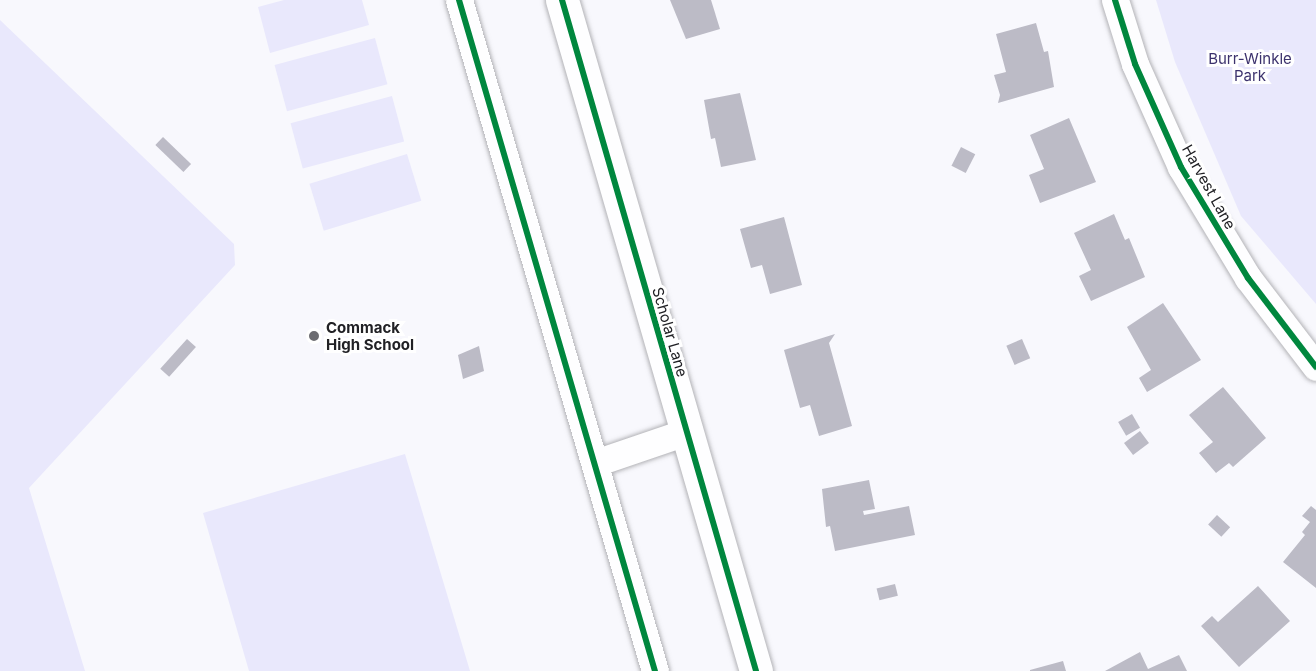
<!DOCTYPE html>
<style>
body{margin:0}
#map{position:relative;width:1316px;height:671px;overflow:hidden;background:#f8f8fd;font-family:Inter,sans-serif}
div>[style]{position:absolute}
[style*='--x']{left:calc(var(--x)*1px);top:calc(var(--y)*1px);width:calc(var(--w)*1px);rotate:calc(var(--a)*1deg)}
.green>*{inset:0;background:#e9e8fc;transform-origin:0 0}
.building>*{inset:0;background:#bcbbc6;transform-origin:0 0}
.roads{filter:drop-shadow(0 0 2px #b3b3b7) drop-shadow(0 0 2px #b3b3b7)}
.minor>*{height:27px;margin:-13.5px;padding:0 13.5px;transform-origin:13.5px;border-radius:13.5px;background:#fefeff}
.tertiary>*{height:33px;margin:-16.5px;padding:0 16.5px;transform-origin:16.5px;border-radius:16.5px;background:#fefeff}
.cycleway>*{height:6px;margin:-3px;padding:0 3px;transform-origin:3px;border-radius:3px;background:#00873e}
.dots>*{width:16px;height:16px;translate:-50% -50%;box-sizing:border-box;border:3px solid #fff;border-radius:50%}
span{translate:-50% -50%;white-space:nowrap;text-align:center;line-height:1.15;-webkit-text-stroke:6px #fff;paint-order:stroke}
.park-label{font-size:15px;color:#3c326d}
.street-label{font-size:15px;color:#212125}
.poi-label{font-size:15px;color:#212125;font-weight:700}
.left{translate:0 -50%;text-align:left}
</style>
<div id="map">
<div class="green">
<i style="clip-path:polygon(284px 0,362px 0,369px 25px,270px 53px,258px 7px)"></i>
<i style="clip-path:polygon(1156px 0,1316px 0,1316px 304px,1241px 216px,1175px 62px)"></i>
<i style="clip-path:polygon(0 20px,234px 244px,235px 265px,29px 488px,85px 671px,0 671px)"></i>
<i style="left:375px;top:38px;width:48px;height:104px;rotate:75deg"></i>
<i style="left:392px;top:96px;width:47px;height:105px;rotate:75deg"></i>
<i style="left:407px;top:154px;width:49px;height:102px;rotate:73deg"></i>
<i style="clip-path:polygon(405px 454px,470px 671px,249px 671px,203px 513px)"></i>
</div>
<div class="building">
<i style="clip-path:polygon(670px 0,711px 0,720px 29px,686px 39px)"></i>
<i style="clip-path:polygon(1036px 23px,1044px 52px,1048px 51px,1054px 87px,998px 103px,1000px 95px,994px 75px,1006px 72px,996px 34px)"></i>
<i style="clip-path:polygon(740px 93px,756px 160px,721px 167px,715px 138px,711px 139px,704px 100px)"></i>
<i style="clip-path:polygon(1069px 118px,1096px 182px,1040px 203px,1029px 175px,1044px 169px,1030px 135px)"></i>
<i style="left:163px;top:137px;width:39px;height:11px;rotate:44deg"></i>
<i style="left:961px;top:147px;width:16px;height:21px;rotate:27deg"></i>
<i style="clip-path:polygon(1114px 214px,1125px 240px,1129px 238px,1145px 277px,1091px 301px,1079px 276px,1091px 270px,1074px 233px)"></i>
<i style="clip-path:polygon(784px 217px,802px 285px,770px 294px,762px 265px,751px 268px,740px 229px)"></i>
<i style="clip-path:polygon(1163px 303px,1201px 360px,1147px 392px,1139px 378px,1151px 370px,1127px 327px)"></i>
<i style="clip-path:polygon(835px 334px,829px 343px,852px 426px,819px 436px,810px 405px,800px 408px,784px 350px)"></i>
<i style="left:187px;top:339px;width:12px;height:40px;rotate:42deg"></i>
<i style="left:1022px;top:339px;width:21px;height:17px;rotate:67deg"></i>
<i style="clip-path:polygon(479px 346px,484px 371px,463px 379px,458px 355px)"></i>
<i style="clip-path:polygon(1223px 387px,1266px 438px,1233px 467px,1229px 463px,1216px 473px,1199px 453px,1213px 442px,1189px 415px)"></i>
<i style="left:1132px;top:414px;width:16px;height:16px;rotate:60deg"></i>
<i style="left:1140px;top:431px;width:15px;height:20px;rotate:53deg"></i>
<i style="clip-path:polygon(869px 480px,875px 509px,863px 511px,864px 515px,909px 506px,915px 535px,835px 551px,830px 526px,826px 527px,822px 489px)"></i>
<i style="clip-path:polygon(1311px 506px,1316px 510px,1316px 588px,1283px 562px,1305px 535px,1302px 532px,1310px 522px,1302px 516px)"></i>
<i style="left:1217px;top:515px;width:18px;height:13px;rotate:43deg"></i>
<i style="left:895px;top:584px;width:12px;height:19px;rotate:76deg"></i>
<i style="clip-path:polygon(1258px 586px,1290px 621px,1239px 667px,1201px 626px,1212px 616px,1218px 622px)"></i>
<i style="clip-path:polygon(1140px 652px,1148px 669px,1179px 655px,1187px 671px,1105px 671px)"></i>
<i style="clip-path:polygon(1063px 661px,1066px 671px,1030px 671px,1030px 670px)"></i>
</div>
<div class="roads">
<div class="minor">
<i style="--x:459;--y:0;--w:699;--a:73.72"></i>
<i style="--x:1115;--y:0;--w:67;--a:72.6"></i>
<i style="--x:1135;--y:64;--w:113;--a:65.9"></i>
<i style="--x:1181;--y:167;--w:130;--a:58.9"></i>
<i style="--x:1248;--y:278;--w:112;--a:52.6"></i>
<i style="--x:595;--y:463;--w:96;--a:-18.8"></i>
</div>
<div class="tertiary">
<i style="--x:562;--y:0;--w:698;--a:73.87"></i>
</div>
</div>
<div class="cycleway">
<i style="--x:459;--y:0;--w:699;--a:73.72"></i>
<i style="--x:562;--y:0;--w:698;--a:73.87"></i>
<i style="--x:1115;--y:0;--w:67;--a:72.6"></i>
<i style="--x:1135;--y:64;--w:113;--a:65.9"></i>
<i style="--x:1181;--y:167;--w:130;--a:58.9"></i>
<i style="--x:1248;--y:278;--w:112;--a:52.6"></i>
</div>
<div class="dots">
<i style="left:314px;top:336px;background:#6c6c71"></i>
</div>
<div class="park-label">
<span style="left:1250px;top:67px">Burr-Winkle<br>Park</span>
</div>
<div class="street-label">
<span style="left:1209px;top:187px;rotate:61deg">Harvest Lane</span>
<span style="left:670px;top:332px;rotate:74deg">Scholar Lane</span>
</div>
<div class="poi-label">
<span class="left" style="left:326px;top:336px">Commack<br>High School</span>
</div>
</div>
